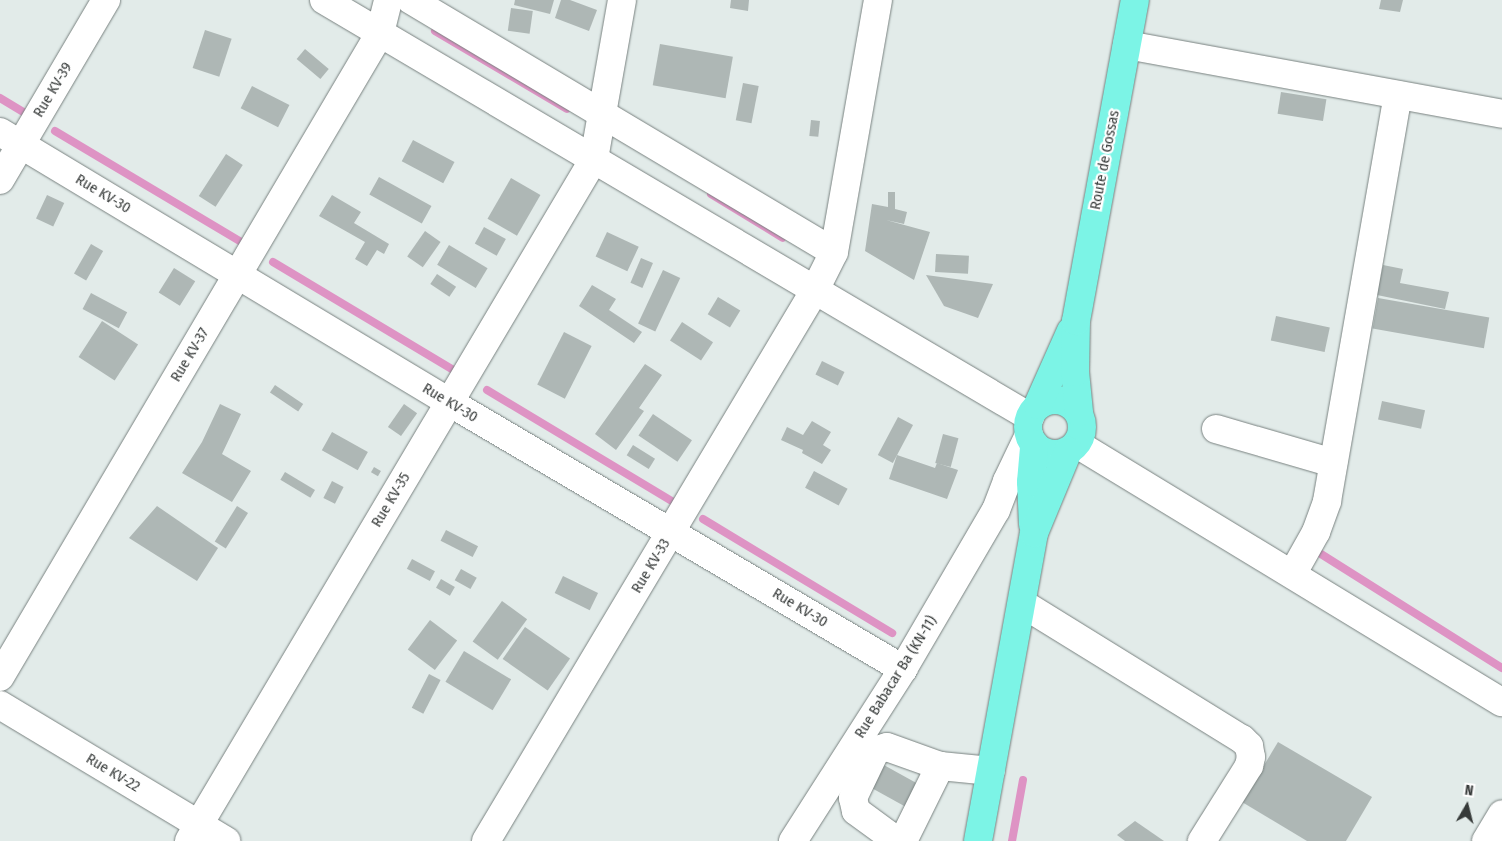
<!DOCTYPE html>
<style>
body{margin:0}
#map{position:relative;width:1502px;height:841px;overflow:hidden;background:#e2ebe9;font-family:"Fira Sans Condensed",sans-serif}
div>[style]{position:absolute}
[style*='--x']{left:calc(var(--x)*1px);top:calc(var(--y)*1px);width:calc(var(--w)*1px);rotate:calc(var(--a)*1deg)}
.stream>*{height:8px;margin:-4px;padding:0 4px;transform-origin:4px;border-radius:4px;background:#de93c4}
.building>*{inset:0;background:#aeb7b5;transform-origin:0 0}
.roads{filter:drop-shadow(0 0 1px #798280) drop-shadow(0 0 1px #798280)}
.minor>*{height:28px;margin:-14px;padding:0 14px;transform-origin:14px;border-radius:14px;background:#fff}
.major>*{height:28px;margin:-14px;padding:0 14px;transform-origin:14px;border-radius:14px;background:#7cf4e6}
.major>.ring{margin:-14px;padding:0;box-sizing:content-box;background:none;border:28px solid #7cf4e6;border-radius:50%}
span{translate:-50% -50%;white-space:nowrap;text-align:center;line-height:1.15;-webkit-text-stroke:4.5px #fff;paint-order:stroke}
.street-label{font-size:15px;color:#363a39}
.north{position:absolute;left:1442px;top:781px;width:50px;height:50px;-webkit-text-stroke:4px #fff;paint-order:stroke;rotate:8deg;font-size:14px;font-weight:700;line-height:20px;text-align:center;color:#363a39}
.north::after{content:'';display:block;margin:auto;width:18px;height:22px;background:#363a39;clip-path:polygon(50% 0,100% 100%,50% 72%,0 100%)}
</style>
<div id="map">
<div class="stream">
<i style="--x:435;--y:31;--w:153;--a:30.6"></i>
<i style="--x:0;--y:98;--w:31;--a:31"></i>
<i style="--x:55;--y:131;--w:219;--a:30.8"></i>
<i style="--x:711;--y:194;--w:84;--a:31.4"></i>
<i style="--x:273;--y:262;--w:218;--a:30.9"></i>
<i style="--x:487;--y:390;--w:222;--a:31"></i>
<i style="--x:703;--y:519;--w:221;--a:31.1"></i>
<i style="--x:1321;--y:554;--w:214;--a:32.2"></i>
<i style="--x:1012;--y:841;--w:62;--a:-79.8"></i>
</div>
<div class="building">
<i style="clip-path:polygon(515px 0,554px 0,550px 14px,514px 5px)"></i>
<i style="clip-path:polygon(561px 0,570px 0,597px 10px,589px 31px,555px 18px)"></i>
<i style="clip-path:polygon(731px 0,749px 0,748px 11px,730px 8px)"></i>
<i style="clip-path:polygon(1381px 0,1403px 0,1400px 12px,1379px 9px)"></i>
<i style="left:511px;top:8px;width:22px;height:23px;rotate:8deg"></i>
<i style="left:205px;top:30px;width:28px;height:40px;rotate:18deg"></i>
<i style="left:660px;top:44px;width:74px;height:42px;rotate:10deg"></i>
<i style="left:305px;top:49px;width:31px;height:13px;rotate:40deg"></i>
<i style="left:743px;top:83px;width:16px;height:38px;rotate:11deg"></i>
<i style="left:252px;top:86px;width:42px;height:25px;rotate:27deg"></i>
<i style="left:1281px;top:92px;width:46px;height:22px;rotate:9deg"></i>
<i style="left:811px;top:120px;width:9px;height:16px;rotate:6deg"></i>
<i style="left:413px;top:140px;width:47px;height:24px;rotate:28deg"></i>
<i style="left:226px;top:154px;width:20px;height:50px;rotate:33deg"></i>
<i style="left:379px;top:177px;width:60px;height:20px;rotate:29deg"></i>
<i style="left:511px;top:178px;width:34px;height:47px;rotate:30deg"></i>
<i style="clip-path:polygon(888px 192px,895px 192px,895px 209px,907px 212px,904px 224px,886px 220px,930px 232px,914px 280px,865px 251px,872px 204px,888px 207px)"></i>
<i style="left:47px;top:195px;width:19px;height:26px;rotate:25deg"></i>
<i style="clip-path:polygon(332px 195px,361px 212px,354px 223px,389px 244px,384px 254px,377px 250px,367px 266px,355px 259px,365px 242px,319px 216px)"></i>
<i style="left:484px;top:227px;width:25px;height:19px;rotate:29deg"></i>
<i style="left:425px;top:231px;width:19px;height:31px;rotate:35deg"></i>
<i style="left:607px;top:232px;width:35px;height:27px;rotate:25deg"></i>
<i style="left:91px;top:244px;width:14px;height:34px;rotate:30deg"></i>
<i style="left:449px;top:245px;width:45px;height:23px;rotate:31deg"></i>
<i style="left:936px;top:254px;width:33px;height:18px;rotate:3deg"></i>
<i style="left:641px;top:258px;width:13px;height:27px;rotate:23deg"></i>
<i style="clip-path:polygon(1383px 265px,1403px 269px,1400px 283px,1449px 292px,1445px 309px,1377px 295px)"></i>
<i style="left:174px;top:268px;width:25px;height:29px;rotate:32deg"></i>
<i style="left:663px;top:270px;width:19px;height:59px;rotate:25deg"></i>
<i style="left:437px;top:274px;width:23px;height:12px;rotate:34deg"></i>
<i style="clip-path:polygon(926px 275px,993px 284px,978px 318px,944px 306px)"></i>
<i style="clip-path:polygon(592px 285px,616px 299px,609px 310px,642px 332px,634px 343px,579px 306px)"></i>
<i style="left:91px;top:293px;width:41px;height:18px;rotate:28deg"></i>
<i style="left:718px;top:297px;width:26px;height:20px;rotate:31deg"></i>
<i style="left:1378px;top:298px;width:113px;height:31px;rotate:10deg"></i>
<i style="left:1276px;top:316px;width:55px;height:25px;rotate:12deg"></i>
<i style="left:102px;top:321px;width:43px;height:43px;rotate:33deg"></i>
<i style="left:682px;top:322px;width:37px;height:22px;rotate:33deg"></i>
<i style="left:564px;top:332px;width:31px;height:59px;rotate:27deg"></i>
<i style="left:822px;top:361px;width:25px;height:15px;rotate:26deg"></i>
<i style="clip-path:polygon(645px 364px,662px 375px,639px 408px,644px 411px,616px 450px,595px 434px)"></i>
<i style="left:275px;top:385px;width:34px;height:9px;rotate:34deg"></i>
<i style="left:1382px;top:401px;width:44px;height:19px;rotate:12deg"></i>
<i style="clip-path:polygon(220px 404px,241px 414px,222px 454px,251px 471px,232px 502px,182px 473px,202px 442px)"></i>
<i style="left:404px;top:404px;width:16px;height:28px;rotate:35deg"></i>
<i style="left:653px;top:414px;width:47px;height:26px;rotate:34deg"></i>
<i style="left:898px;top:417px;width:17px;height:43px;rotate:28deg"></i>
<i style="clip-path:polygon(812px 421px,831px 432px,823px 445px,831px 450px,822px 464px,802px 453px,803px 450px,781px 440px,787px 427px,803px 435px)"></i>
<i style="left:332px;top:432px;width:41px;height:21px;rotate:29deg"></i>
<i style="left:943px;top:434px;width:16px;height:30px;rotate:15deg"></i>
<i style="left:633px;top:445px;width:26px;height:12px;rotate:32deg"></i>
<i style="clip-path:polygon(897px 455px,935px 468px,937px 463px,958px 470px,947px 499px,889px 479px)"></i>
<i style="left:374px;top:467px;width:8px;height:6px;rotate:30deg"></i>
<i style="left:814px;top:471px;width:38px;height:19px;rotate:28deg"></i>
<i style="left:285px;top:472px;width:35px;height:9px;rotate:31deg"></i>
<i style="left:332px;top:481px;width:13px;height:19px;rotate:27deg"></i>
<i style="clip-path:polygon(157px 506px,218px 548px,197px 581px,129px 538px)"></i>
<i style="left:237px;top:506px;width:13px;height:42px;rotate:32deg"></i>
<i style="left:446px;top:530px;width:36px;height:12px;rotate:27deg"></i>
<i style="left:412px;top:559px;width:26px;height:11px;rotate:28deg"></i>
<i style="left:461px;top:569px;width:18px;height:13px;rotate:29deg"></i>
<i style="left:563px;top:576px;width:39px;height:19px;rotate:26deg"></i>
<i style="left:441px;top:579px;width:16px;height:10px;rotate:30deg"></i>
<i style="left:502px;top:601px;width:31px;height:50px;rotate:36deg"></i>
<i style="left:430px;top:620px;width:34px;height:37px;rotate:37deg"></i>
<i style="left:525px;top:627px;width:55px;height:39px;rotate:35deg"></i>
<i style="left:464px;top:651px;width:55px;height:36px;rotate:31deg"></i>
<i style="left:429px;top:674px;width:13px;height:38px;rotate:27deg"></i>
<i style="clip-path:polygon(1278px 742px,1372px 797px,1346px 841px,1307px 841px,1242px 802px)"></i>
<i style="left:882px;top:764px;width:46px;height:26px;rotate:29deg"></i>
<i style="clip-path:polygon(1135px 821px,1164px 841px,1125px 841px,1117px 835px)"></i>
</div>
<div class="roads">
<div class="minor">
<i style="--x:324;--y:0;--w:820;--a:30.57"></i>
<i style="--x:411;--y:0;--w:492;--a:30.8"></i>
<i style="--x:1127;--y:45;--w:381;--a:10.4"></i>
<i style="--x:0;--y:132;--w:524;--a:31.02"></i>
<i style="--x:449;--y:402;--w:527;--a:30.46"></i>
<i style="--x:0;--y:180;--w:209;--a:-59.5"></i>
<i style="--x:1216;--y:429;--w:122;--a:16.2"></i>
<i style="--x:1077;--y:444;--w:497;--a:31.3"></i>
<i style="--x:1293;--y:573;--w:47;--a:-60.7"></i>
<i style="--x:1316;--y:532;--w:33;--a:-70"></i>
<i style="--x:1327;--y:501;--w:412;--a:-80.1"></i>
<i style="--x:1023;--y:604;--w:257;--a:31.7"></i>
<i style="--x:1242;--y:739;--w:10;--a:45"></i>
<i style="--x:1249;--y:746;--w:11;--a:80"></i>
<i style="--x:1251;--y:757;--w:9;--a:103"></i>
<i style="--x:1249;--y:766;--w:89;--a:122.1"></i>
<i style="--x:0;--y:677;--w:748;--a:-59.46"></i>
<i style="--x:380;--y:33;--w:34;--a:-76"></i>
<i style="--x:0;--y:705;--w:264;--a:31"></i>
<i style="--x:189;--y:841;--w:793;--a:-59.3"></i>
<i style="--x:594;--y:159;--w:161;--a:-80"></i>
<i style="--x:486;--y:841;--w:642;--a:-59.16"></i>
<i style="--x:815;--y:290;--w:42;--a:-63.4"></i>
<i style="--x:834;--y:252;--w:256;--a:-80.1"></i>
<i style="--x:793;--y:841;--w:204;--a:-57.4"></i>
<i style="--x:903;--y:669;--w:184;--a:-59.7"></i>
<i style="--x:996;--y:510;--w:31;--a:-69"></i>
<i style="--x:1007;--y:481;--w:51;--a:-64.4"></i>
<i style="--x:897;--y:841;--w:51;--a:-143.8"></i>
<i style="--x:856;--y:811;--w:13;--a:-103"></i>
<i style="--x:853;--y:798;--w:53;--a:-64.4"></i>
<i style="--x:876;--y:750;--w:11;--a:-15"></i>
<i style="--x:887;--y:747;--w:56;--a:19.7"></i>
<i style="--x:940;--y:766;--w:51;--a:5.6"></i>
<i style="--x:903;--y:841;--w:84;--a:-63.7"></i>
<i style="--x:1486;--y:841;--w:31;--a:-59"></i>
</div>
<div class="major">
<i class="ring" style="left:1028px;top:400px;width:26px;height:26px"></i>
<i style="--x:1038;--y:405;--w:81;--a:-66"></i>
<i style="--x:1079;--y:412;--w:40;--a:-95.7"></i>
<i style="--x:1075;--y:372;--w:51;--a:-88.9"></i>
<i style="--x:1076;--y:321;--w:326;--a:-79.6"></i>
<i style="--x:1033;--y:524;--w:42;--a:-92.7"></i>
<i style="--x:1031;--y:482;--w:38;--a:-85"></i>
<i style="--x:978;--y:841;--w:313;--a:-79.7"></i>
<i style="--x:1034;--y:533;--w:89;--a:-67.5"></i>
</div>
</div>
<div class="street-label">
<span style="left:53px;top:90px;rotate:-59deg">Rue KV-39</span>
<span style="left:1105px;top:160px;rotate:-79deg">Route de Gossas</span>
<span style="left:103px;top:194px;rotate:31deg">Rue KV-30</span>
<span style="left:190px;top:355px;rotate:-59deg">Rue KV-37</span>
<span style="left:450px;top:403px;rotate:31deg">Rue KV-30</span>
<span style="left:391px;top:500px;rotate:-59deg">Rue KV-35</span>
<span style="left:651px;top:566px;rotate:-59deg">Rue KV-33</span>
<span style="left:800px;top:608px;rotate:31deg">Rue KV-30</span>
<span style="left:896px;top:677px;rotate:-58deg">Rue Babacar Ba (KN-11)</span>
<span style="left:113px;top:773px;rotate:31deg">Rue KV-22</span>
</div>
<div class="north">N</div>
</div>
